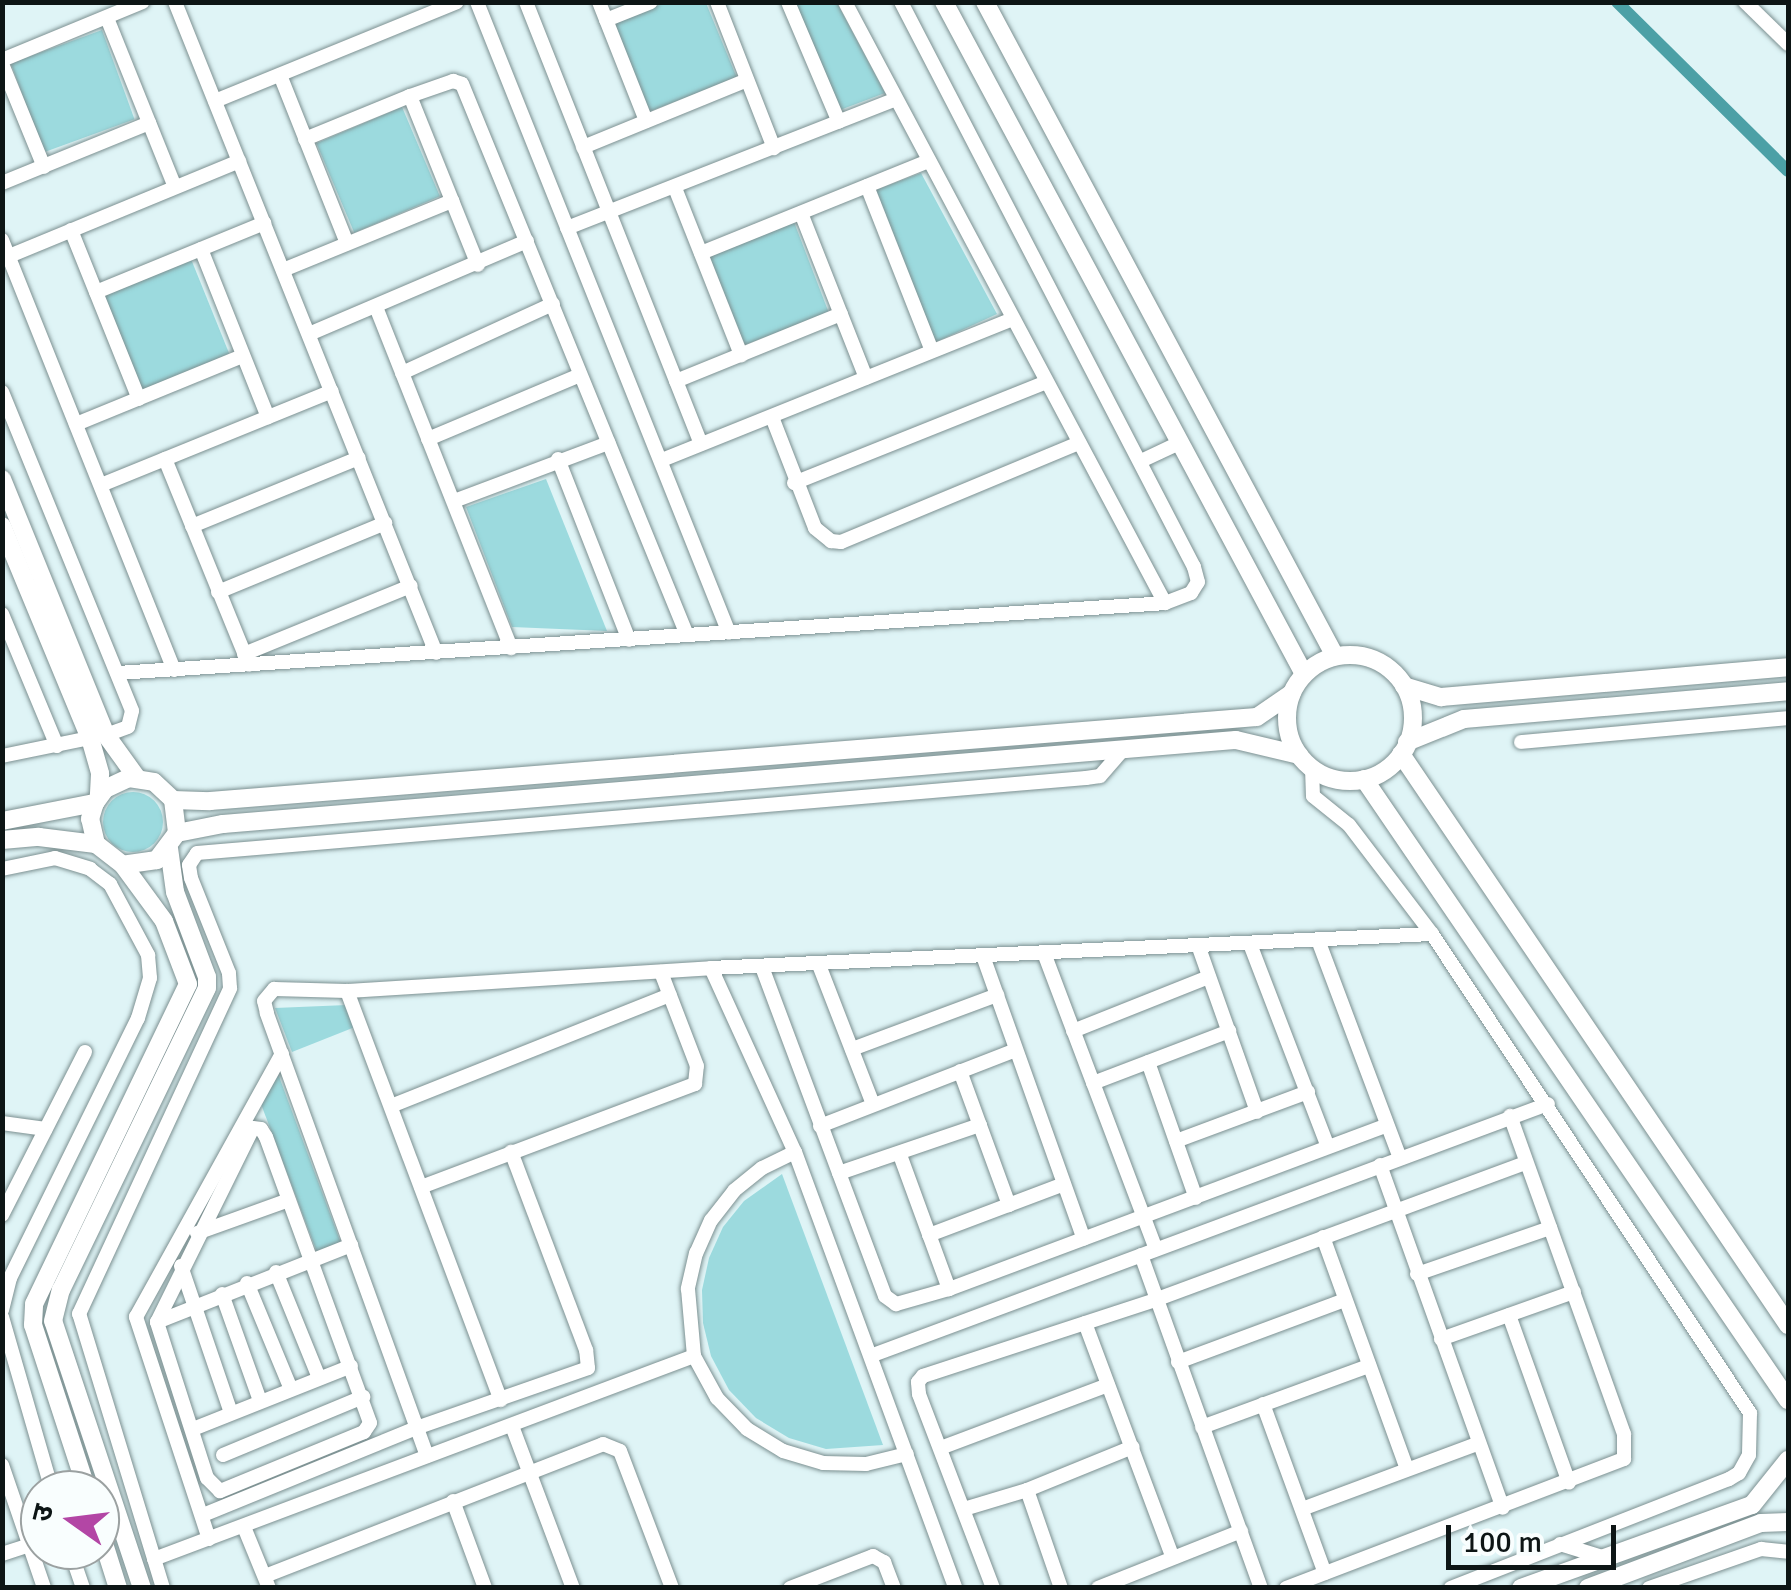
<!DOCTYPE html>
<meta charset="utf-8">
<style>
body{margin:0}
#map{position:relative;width:1791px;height:1590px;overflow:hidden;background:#dff4f6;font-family:Signika,"Noto Sans Devanagari",sans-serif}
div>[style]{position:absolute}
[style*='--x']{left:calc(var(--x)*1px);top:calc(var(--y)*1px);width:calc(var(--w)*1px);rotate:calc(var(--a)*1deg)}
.green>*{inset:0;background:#9cdade;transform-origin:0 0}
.round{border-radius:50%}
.canal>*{height:12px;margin:-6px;padding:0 6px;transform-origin:6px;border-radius:6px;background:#4ca0a6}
.roads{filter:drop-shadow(0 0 2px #7c9091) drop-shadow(0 0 2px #7c9091)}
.minor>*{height:14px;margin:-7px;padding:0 7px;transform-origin:7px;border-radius:7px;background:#fff}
.tertiary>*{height:18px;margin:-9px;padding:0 9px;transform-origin:9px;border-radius:9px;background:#fff}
.tertiary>.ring{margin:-9px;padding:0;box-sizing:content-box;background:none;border:18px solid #fff;border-radius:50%}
span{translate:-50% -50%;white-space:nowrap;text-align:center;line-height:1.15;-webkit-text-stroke:8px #f9fefe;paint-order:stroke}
.frame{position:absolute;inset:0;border:5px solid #0d1515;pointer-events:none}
.north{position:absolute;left:20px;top:1470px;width:100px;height:100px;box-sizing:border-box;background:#f9fefe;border:2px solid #9ba1a1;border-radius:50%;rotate:284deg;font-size:28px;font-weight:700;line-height:40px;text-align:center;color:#0d1515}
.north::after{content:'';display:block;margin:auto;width:35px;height:45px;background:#b346a5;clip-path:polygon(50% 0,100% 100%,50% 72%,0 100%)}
.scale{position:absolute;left:1446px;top:1525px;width:170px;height:45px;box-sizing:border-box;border:5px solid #0d1515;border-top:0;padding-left:12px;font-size:30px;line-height:35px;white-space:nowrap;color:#0d1515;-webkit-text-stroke:8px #f9fefe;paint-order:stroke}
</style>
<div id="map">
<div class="green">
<i style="clip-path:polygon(665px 3px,706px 3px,737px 78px,648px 112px,613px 22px)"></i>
<i style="clip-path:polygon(794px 3px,837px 3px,885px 93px,840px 110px)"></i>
<i style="left:102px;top:30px;width:95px;height:97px;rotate:70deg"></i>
<i style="left:402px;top:107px;width:97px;height:93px;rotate:67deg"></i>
<i style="clip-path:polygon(921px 173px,997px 314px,936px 342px,873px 191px)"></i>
<i style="left:794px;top:222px;width:97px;height:93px;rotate:69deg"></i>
<i style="left:191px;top:259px;width:103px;height:94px;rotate:68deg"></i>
<i style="clip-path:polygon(546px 479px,607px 631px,512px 627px,466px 507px)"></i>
<i class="round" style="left:103px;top:792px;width:60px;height:60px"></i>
<i style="clip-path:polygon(347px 1005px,355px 1027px,292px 1052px,275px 1008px)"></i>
<i style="clip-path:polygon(277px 1071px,342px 1246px,318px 1255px,261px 1104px)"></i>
<i style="clip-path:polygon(782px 1174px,883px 1445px,826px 1449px,789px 1438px,756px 1418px,729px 1390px,711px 1356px,703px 1323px,702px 1290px,709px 1258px,723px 1227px,744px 1201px)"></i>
</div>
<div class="canal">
<i style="--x:1617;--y:2;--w:240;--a:44.7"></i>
</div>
<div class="roads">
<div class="minor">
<i style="--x:175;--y:2;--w:701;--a:68.15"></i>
<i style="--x:477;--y:2;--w:679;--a:68.23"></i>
<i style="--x:526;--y:2;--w:475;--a:68.4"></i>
<i style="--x:599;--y:2;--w:128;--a:68.4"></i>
<i style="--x:717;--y:2;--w:157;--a:68.7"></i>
<i style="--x:788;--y:2;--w:130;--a:67"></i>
<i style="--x:845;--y:2;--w:681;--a:61.97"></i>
<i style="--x:1745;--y:2;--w:60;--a:44.3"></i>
<i style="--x:107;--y:18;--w:182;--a:68.1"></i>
<i style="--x:606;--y:20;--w:48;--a:-21.8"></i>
<i style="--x:2;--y:60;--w:152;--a:-22.4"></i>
<i style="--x:2;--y:64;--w:111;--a:67.8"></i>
<i style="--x:280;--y:75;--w:181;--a:68.3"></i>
<i style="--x:410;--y:96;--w:182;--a:68.1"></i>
<i style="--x:215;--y:101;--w:261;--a:-22.2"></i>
<i style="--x:305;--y:139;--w:113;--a:-22.3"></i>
<i style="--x:410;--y:96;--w:46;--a:-19.2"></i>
<i style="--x:453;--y:81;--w:9;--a:18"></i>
<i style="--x:462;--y:84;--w:595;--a:67.79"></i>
<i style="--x:583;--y:147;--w:177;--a:-22.2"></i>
<i style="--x:2;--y:183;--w:159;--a:-22.2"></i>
<i style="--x:867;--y:186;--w:177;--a:68.5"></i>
<i style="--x:675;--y:188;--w:180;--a:68.4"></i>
<i style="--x:801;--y:213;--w:177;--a:68.5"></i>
<i style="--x:567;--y:228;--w:353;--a:-21.4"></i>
<i style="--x:71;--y:230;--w:182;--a:68.1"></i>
<i style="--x:2;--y:240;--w:463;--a:68.2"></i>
<i style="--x:201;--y:249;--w:181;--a:68.3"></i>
<i style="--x:701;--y:253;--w:246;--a:-22"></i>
<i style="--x:9;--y:256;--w:249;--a:-22.4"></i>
<i style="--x:283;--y:270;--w:183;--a:-22.2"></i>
<i style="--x:96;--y:292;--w:182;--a:-22.3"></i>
<i style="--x:376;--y:307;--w:367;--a:68.4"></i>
<i style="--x:309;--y:334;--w:237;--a:-23.1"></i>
<i style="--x:402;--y:373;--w:166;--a:-24.6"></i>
<i style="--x:676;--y:381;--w:178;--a:-22.1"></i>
<i style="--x:2;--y:392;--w:344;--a:67.8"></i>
<i style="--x:132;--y:711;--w:16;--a:104"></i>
<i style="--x:128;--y:727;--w:23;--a:160"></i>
<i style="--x:772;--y:417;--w:119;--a:68.8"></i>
<i style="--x:815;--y:528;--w:21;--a:39"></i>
<i style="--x:831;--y:541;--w:10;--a:6"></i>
<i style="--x:841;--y:542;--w:258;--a:-22.6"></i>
<i style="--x:76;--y:424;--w:180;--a:-22.2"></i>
<i style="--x:428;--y:439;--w:165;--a:-22.8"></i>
<i style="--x:165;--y:459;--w:222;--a:67.8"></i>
<i style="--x:558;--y:459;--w:194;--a:68.6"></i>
<i style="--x:662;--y:460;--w:378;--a:-21.9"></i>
<i style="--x:1141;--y:461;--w:42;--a:-25.3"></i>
<i style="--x:794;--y:483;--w:272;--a:-21.8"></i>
<i style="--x:101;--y:485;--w:249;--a:-22.1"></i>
<i style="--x:454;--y:501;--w:165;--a:-20.6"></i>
<i style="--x:192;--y:526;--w:180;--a:-22.2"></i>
<i style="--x:218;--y:592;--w:181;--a:-22.4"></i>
<i style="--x:2;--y:614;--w:143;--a:67.4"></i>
<i style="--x:244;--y:654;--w:180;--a:-22.2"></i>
<i style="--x:118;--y:673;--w:1049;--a:-3.82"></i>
<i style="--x:1165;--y:603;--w:28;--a:-21"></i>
<i style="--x:1191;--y:593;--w:13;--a:-58"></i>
<i style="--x:1198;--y:582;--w:16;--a:-105"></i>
<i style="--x:1194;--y:567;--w:636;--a:-117.41"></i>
<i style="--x:1521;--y:742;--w:268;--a:-5.1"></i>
<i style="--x:2;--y:756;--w:90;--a:-11.6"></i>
<i style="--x:1312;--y:768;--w:28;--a:88"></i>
<i style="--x:1313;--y:796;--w:46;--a:38.9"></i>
<i style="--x:1349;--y:825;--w:137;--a:52.7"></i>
<i style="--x:1432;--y:934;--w:575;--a:56.42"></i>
<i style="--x:1750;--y:1413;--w:42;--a:91.4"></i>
<i style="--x:1749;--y:1455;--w:21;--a:119"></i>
<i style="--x:1739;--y:1473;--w:12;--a:149"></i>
<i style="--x:1729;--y:1479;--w:299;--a:158.6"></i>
<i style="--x:2;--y:869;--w:54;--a:-11.7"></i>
<i style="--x:55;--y:858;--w:37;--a:17"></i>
<i style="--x:90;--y:869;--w:25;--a:37"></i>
<i style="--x:110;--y:884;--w:81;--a:61.8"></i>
<i style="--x:148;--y:955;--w:23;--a:85"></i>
<i style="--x:150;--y:978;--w:42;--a:106.7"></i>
<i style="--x:138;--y:1018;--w:290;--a:116.2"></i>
<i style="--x:10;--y:1278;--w:33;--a:104"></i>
<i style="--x:1318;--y:940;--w:231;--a:69.4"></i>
<i style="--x:1250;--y:944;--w:217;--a:69"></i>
<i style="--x:1198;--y:945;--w:177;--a:70.5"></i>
<i style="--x:1044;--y:953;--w:316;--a:69.3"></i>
<i style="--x:983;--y:956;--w:300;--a:70.4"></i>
<i style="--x:819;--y:965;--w:149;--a:68.8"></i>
<i style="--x:762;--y:967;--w:351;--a:69.5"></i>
<i style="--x:885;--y:1296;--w:14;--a:36"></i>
<i style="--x:896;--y:1304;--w:55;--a:-15.8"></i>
<i style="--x:949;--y:1289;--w:466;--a:-20.5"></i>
<i style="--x:711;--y:968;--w:202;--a:65.5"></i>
<i style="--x:795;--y:1152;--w:464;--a:69.8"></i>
<i style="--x:347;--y:991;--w:437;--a:69.4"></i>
<i style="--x:1073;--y:1031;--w:146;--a:-21.7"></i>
<i style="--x:852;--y:1049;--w:155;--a:-20.4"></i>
<i style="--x:1148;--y:1062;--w:144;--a:70.6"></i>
<i style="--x:960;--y:1071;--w:143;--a:69.9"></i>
<i style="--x:1093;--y:1083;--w:146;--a:-20.9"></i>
<i style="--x:391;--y:1106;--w:300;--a:-21.7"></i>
<i style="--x:2;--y:1123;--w:44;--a:7.8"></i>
<i style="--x:820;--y:1126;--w:210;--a:-21.2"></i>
<i style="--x:253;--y:1128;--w:8;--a:7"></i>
<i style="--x:261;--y:1129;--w:9;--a:58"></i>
<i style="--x:266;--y:1137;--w:304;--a:70"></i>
<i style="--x:370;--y:1423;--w:11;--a:124"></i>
<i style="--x:364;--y:1432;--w:156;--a:157.7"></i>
<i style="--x:220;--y:1491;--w:18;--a:-135"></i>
<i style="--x:207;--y:1478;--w:164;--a:-107.8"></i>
<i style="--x:157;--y:1322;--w:216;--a:-63.7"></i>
<i style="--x:1176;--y:1141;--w:141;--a:-20.4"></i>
<i style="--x:795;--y:1152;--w:37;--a:154"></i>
<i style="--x:762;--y:1168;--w:36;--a:141"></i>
<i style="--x:734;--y:1191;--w:37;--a:128"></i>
<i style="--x:711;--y:1220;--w:36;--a:114"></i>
<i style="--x:696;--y:1253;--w:37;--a:103"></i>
<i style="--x:688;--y:1289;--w:67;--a:84.9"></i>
<i style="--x:694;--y:1356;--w:48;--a:61.3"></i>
<i style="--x:717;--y:1398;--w:43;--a:45.9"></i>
<i style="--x:747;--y:1429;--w:42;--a:31.4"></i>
<i style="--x:783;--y:1451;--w:42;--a:16.7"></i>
<i style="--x:823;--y:1463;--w:43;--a:1.3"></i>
<i style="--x:866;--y:1464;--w:42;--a:-13.7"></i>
<i style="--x:900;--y:1155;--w:143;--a:69.9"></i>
<i style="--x:1380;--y:1165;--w:364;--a:70.3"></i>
<i style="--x:839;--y:1173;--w:149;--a:-18.8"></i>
<i style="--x:421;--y:1187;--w:293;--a:-20.6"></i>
<i style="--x:695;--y:1084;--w:18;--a:-84"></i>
<i style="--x:697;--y:1066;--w:101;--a:-111"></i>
<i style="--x:2;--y:1215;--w:183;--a:-63"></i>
<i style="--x:197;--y:1233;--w:95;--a:-19.8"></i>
<i style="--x:929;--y:1235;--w:144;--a:-20.7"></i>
<i style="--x:1323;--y:1237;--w:247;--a:70.1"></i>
<i style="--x:1141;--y:1255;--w:354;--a:70.2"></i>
<i style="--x:181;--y:1266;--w:155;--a:71.2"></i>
<i style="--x:276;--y:1272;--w:114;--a:67.9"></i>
<i style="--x:1417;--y:1274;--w:141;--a:-19.1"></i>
<i style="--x:247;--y:1283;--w:115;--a:67.5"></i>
<i style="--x:222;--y:1294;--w:114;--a:70.4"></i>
<i style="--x:1509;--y:1315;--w:178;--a:70.3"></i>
<i style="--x:2;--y:1317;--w:180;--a:73.9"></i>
<i style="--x:157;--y:1322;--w:209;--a:-21.6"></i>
<i style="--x:1085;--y:1323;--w:249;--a:69.5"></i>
<i style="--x:1441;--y:1339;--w:141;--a:-19.5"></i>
<i style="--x:873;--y:1355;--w:720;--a:-20.4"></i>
<i style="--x:1178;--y:1362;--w:178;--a:-20.4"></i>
<i style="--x:1263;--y:1404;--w:180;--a:69.9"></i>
<i style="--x:512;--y:1426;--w:173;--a:69.4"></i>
<i style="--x:1202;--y:1427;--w:178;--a:-20.1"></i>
<i style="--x:193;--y:1429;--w:170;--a:-21.7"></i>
<i style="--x:943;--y:1447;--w:176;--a:-20.6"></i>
<i style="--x:223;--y:1455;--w:152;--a:-22.5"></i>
<i style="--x:427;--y:1456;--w:471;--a:-109.9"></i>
<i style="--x:267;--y:1013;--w:12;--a:-104"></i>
<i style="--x:264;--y:1001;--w:16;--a:-50"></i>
<i style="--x:274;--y:989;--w:73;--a:1.6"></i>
<i style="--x:347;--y:991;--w:365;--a:-3.6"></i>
<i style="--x:711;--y:968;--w:722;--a:-2.7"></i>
<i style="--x:2;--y:1465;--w:130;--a:71.1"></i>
<i style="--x:1027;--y:1490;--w:104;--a:70.9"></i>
<i style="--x:453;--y:1501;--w:93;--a:69.8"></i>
<i style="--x:964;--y:1509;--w:66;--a:-16.8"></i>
<i style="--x:1027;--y:1490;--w:114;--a:-22.1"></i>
<i style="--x:1302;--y:1509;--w:189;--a:-20.4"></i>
<i style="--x:203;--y:1515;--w:233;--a:-22.2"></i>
<i style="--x:419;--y:1427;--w:179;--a:-19.2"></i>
<i style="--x:588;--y:1368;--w:18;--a:-96"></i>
<i style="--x:586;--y:1350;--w:212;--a:-110.7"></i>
<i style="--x:244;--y:1527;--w:66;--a:67.7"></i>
<i style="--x:209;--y:1539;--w:234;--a:-108.2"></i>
<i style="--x:136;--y:1317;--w:301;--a:-61"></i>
<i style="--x:1560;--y:1544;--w:44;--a:17.2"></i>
<i style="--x:70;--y:1550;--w:40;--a:71.1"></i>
<i style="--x:2;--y:1554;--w:28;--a:-18"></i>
<i style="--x:154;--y:1559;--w:577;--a:-20.6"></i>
<i style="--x:265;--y:1576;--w:363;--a:-21.3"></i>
<i style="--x:603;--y:1444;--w:18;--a:22"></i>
<i style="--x:620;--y:1451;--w:147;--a:69.2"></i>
<i style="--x:163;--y:1588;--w:287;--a:-107"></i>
<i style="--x:79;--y:1314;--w:359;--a:-65.1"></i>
<i style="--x:230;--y:988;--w:15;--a:-94"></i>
<i style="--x:229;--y:973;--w:102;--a:-111.8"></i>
<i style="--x:191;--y:878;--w:13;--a:-99"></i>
<i style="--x:189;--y:865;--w:14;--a:-56"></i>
<i style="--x:197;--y:853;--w:892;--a:-4.82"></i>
<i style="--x:1086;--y:778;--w:14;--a:-8"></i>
<i style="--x:1100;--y:776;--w:32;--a:-49"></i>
<i style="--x:790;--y:1588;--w:89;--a:-21.1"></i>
<i style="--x:873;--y:1556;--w:13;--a:29"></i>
<i style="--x:884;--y:1562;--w:28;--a:69"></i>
<i style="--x:993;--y:1588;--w:208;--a:-110.9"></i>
<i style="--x:919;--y:1394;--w:12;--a:-95"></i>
<i style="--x:918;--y:1382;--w:8;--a:-50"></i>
<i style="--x:923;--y:1376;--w:244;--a:-18.1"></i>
<i style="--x:1155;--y:1300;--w:395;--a:-20.3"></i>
<i style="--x:1098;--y:1588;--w:154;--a:-21.7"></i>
<i style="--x:1286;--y:1588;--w:362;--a:-20.9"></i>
<i style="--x:1624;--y:1459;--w:25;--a:-90"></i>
<i style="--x:1624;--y:1434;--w:338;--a:-109.7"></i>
<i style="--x:1649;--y:1588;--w:119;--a:-19.2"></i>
<i style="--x:1761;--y:1549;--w:27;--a:6"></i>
</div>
<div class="tertiary">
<i style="--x:944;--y:2;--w:762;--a:61.82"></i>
<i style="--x:985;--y:2;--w:742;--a:61.85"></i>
<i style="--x:2;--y:479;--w:276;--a:67.9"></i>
<i style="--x:106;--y:735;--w:53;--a:54.2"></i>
<i style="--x:2;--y:526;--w:230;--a:67.5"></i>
<i style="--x:90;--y:738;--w:37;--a:74"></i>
<i style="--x:100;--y:774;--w:21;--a:93"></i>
<i class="ring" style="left:1287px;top:655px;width:108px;height:108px"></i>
<i style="--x:1404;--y:686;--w:39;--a:17"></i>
<i style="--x:1441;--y:697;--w:348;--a:-4.9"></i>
<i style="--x:1407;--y:742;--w:61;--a:-22"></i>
<i style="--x:1464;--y:719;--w:325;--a:-4.9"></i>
<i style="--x:1401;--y:754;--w:690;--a:55.87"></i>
<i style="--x:1364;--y:779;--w:752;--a:55.68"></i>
<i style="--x:173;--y:800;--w:33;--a:83"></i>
<i style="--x:177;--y:833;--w:34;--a:127"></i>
<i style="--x:157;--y:860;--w:34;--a:172"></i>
<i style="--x:123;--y:865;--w:34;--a:-142"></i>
<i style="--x:96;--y:844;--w:26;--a:-103"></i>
<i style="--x:90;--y:819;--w:17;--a:-73"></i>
<i style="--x:95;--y:803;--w:17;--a:-54"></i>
<i style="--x:105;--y:789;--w:26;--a:-25"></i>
<i style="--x:129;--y:778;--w:25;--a:9"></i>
<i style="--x:154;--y:782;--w:26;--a:43"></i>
<i style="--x:173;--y:800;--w:37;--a:2"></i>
<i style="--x:210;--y:801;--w:1050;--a:-4.59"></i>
<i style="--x:1257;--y:717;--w:42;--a:-34.4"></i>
<i style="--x:2;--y:821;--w:95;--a:-11"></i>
<i style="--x:177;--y:833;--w:47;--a:-11.1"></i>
<i style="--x:223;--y:824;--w:1016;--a:-4.74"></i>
<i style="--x:1236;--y:740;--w:65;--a:13.4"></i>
<i style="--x:2;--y:840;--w:37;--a:-5"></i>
<i style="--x:39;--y:837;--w:57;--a:7"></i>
<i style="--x:87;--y:1490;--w:174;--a:-108.1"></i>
<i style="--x:33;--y:1325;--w:21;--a:-87"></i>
<i style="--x:34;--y:1304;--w:355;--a:-64.3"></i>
<i style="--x:188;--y:984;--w:67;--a:-110.9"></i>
<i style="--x:164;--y:921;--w:69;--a:-126.2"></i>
<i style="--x:100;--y:1531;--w:60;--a:72.5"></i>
<i style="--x:142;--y:1588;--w:281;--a:-108.4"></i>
<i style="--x:53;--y:1321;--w:32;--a:-76"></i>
<i style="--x:61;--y:1290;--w:335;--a:-64.2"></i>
<i style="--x:207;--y:988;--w:11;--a:-90"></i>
<i style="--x:207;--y:977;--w:91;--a:-110.6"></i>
<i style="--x:175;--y:892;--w:44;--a:-97.8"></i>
<i style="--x:1521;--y:1588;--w:245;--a:-19.8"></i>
<i style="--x:1752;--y:1505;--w:58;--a:-51.3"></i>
<i style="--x:1588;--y:1588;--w:185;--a:-20.6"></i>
<i style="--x:1761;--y:1523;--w:27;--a:-2"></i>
</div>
</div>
<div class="frame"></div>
<div class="north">उ</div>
<div class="scale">100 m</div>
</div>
